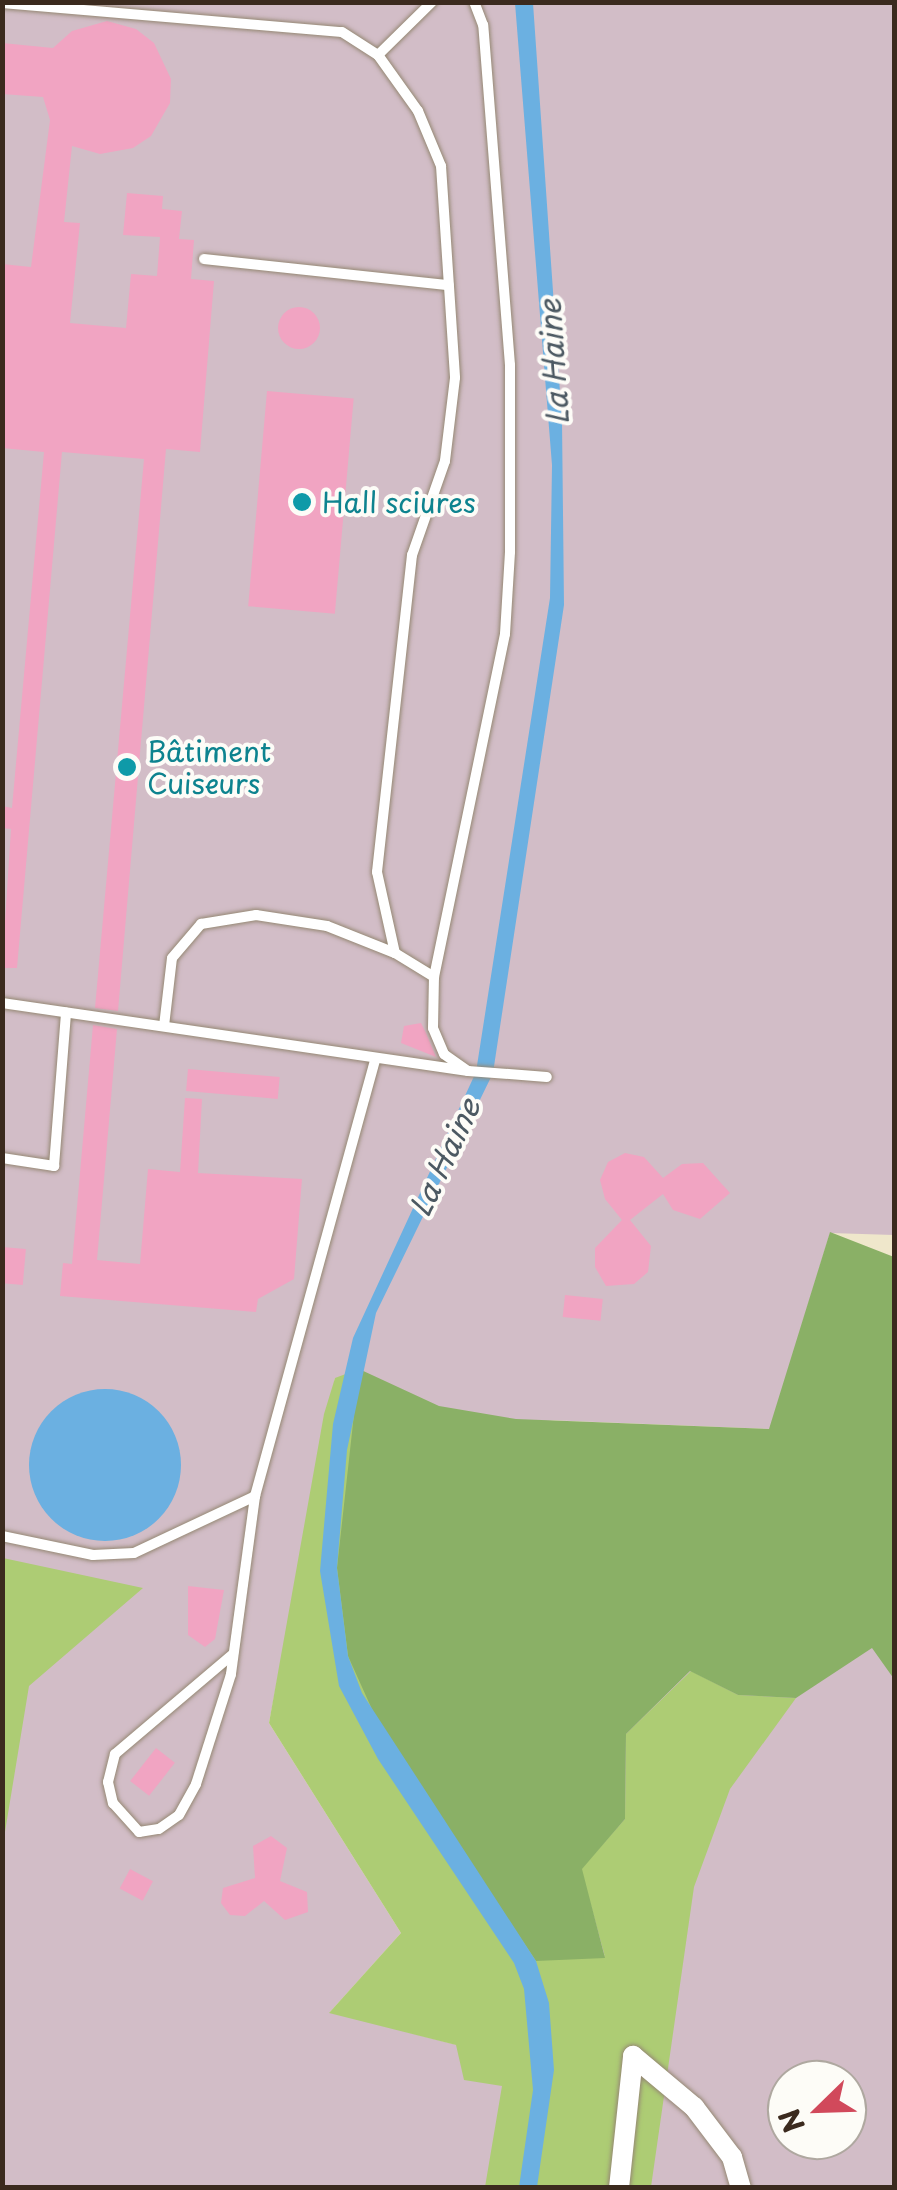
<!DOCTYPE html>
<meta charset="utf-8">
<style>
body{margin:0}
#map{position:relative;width:897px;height:2190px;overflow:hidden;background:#efe7cb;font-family:"Playpen Sans",sans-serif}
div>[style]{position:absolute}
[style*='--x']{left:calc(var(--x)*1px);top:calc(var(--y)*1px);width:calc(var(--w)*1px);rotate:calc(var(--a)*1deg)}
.industrial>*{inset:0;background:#d2bdc7}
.green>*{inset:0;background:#adcc74}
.forest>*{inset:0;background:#8ab066}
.water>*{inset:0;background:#6bb0e1}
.round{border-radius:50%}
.building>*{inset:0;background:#f1a4c2;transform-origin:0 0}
.roads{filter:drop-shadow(0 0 2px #958874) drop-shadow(0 0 2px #958874)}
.lane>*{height:10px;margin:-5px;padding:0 5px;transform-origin:5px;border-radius:5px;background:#fff}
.street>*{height:20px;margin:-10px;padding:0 10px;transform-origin:10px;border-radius:10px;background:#fff}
.dots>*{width:28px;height:28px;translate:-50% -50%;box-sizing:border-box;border:5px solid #fdfcf7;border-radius:50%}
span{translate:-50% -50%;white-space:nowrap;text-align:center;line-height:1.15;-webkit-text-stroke:8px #fdfcf7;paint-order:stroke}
.culture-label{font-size:28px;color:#0d838f}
.left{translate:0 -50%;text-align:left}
.water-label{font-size:30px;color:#4c5962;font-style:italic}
.frame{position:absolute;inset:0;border:5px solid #3b2a1e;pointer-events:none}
.north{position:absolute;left:767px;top:2060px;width:100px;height:100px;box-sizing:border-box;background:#fdfcf7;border:2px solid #afa8a0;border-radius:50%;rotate:247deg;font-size:28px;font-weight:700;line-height:40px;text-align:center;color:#3b2a1e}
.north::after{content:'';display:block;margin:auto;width:35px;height:45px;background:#d1495b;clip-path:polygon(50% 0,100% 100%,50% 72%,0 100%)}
</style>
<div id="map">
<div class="industrial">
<i style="clip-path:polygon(evenodd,3px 3px,894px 3px,894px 1235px,830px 1233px,770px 1429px,547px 1420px,894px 1470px,894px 2187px,3px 2188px,3px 3px,335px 1378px,457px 2045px,330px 2012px,401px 1933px,269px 1723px,335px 1378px,3px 3px,787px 2080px,847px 2080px,847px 2140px,787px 2140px,787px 2080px)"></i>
</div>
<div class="green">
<i style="clip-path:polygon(359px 1369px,605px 1957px,581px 1869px,625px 1819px,626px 1734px,691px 1671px,738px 1695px,796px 1698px,730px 1789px,694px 1887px,651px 2187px,485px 2187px,502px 2086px,464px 2080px,456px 2045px,329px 2013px,401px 1933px,269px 1723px,324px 1414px,335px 1378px)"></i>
<i style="clip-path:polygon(3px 1558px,143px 1588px,29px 1686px,3px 1844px)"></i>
</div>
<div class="forest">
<i style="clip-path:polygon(830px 1232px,894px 1257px,894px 1679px,872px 1648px,796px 1698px,738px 1695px,690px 1671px,626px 1734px,625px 1819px,582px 1869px,605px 1958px,536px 1961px,380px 1727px,348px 1656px,337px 1568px,359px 1369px,439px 1406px,516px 1419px,769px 1429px)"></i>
</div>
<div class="water">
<i style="clip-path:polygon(515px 3px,533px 3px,562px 421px,564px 605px,493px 1073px,376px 1313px,347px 1450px,337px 1568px,348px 1656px,362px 1693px,536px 1961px,549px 2003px,554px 2070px,537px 2187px,519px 2187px,533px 2090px,524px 1989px,514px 1963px,378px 1759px,339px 1686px,320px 1571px,333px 1424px,353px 1338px,476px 1072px,550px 598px,552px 465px)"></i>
<i class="round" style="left:29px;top:1389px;width:152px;height:152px"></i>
</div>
<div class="building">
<i style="clip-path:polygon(107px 21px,136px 29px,154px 43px,171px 79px,170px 103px,151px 136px,133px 148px,100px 154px,72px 146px,64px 222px,80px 223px,70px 323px,126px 328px,131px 274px,157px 276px,160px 237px,123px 235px,127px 193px,163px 196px,162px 209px,182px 211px,179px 239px,194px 240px,191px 279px,214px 281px,200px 452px,166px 449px,118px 1011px,95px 1008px,144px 459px,62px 452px,17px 968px,2px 968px,11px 829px,2px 828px,2px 806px,12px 808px,44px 452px,2px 448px,2px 264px,31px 267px,50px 120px,43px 97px,2px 94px,2px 43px,53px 48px,72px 31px)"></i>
<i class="round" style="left:278px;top:307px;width:42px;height:42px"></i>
<i style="left:267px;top:391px;width:87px;height:216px;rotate:5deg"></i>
<i style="clip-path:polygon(421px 1023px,426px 1033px,436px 1057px,401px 1043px,404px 1026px)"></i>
<i style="clip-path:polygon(93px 1025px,117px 1029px,97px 1260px,140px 1264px,148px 1169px,180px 1172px,185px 1098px,202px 1099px,198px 1173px,302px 1179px,294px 1279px,258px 1299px,256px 1312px,60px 1296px,63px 1263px,72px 1264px)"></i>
<i style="left:188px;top:1069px;width:92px;height:22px;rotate:5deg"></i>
<i style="clip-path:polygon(625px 1153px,644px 1157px,663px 1178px,682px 1164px,703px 1163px,730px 1193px,700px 1219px,673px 1210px,663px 1194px,630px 1220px,651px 1246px,648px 1272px,634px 1284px,606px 1286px,595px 1267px,595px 1248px,622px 1220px,605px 1199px,600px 1180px,608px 1162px)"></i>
<i style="left:2px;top:1247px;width:24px;height:36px;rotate:5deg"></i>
<i style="left:565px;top:1295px;width:38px;height:22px;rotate:6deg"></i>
<i style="clip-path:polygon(188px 1586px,224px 1590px,215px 1639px,205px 1647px,188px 1635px)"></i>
<i style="left:156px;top:1748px;width:24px;height:42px;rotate:38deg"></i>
<i style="clip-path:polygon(271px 1836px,287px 1848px,280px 1881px,307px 1892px,308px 1912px,285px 1920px,264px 1901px,245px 1916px,230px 1915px,221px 1903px,223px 1888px,255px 1878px,253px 1846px)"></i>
<i style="left:130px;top:1869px;width:26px;height:22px;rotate:28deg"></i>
</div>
<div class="roads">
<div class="lane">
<i style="--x:2;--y:3;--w:341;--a:4.9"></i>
<i style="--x:342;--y:32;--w:43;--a:32.6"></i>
<i style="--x:378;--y:55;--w:69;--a:54.5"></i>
<i style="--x:418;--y:111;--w:60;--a:67.3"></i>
<i style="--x:441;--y:166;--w:212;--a:86.2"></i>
<i style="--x:455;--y:378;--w:84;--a:96.9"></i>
<i style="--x:445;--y:461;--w:100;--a:109.3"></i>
<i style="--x:412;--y:555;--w:319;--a:96.3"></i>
<i style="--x:377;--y:872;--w:83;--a:77.5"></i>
<i style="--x:395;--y:953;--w:46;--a:31.6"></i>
<i style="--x:378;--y:55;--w:76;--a:-44.5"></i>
<i style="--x:204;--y:259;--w:246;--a:6.1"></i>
<i style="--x:2;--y:1003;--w:471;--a:8.3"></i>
<i style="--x:468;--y:1071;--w:79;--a:4.3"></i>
<i style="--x:164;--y:1026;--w:68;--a:-83.3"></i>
<i style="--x:172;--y:958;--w:45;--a:-49.5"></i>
<i style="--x:201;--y:924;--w:56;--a:-9.3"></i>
<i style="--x:256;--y:915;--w:72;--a:8.8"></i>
<i style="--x:327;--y:926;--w:73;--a:21.7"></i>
<i style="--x:468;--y:1071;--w:29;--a:-145"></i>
<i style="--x:444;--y:1054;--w:28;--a:-113"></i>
<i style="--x:433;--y:1028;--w:51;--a:-88.9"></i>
<i style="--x:434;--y:977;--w:350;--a:-78.3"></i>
<i style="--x:505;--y:634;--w:82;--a:-86.5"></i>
<i style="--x:510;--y:552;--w:187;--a:-90"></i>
<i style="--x:510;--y:365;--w:341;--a:-94.5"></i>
<i style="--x:483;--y:25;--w:25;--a:-111"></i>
<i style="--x:2;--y:1158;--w:53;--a:8.7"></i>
<i style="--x:54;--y:1166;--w:154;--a:-85.5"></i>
<i style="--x:2;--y:1536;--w:93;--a:11.8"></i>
<i style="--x:93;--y:1555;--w:41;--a:-2.8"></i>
<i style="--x:134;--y:1553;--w:134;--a:-25.2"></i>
<i style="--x:255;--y:1496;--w:454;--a:-74.6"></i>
<i style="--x:233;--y:1654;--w:155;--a:139.7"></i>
<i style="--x:115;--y:1754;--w:29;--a:104"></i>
<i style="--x:108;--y:1782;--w:22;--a:77"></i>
<i style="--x:113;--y:1803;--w:39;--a:48"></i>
<i style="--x:139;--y:1832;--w:20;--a:-9"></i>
<i style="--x:159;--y:1829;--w:24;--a:-35"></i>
<i style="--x:179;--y:1815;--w:35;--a:-61"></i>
<i style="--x:196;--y:1784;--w:115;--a:-72.3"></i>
<i style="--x:231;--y:1674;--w:180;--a:-82.3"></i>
</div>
<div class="street">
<i style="--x:633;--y:2056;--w:80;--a:39.9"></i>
<i style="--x:694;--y:2107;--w:63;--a:52.8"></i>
<i style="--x:732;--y:2157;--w:32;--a:74"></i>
<i style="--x:619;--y:2188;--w:133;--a:-83.9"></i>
</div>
</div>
<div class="dots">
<i style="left:302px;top:502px;background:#0f9aa8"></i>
<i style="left:127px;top:767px;background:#0f9aa8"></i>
</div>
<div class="culture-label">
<span class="left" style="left:322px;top:502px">Hall sciures</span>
<span class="left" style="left:147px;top:767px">Bâtiment<br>Cuiseurs</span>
</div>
<div class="water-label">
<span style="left:553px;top:362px;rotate:-94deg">La Haine</span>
<span style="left:444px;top:1157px;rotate:-65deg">La Haine</span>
</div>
<div class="frame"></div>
<div class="north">N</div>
</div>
